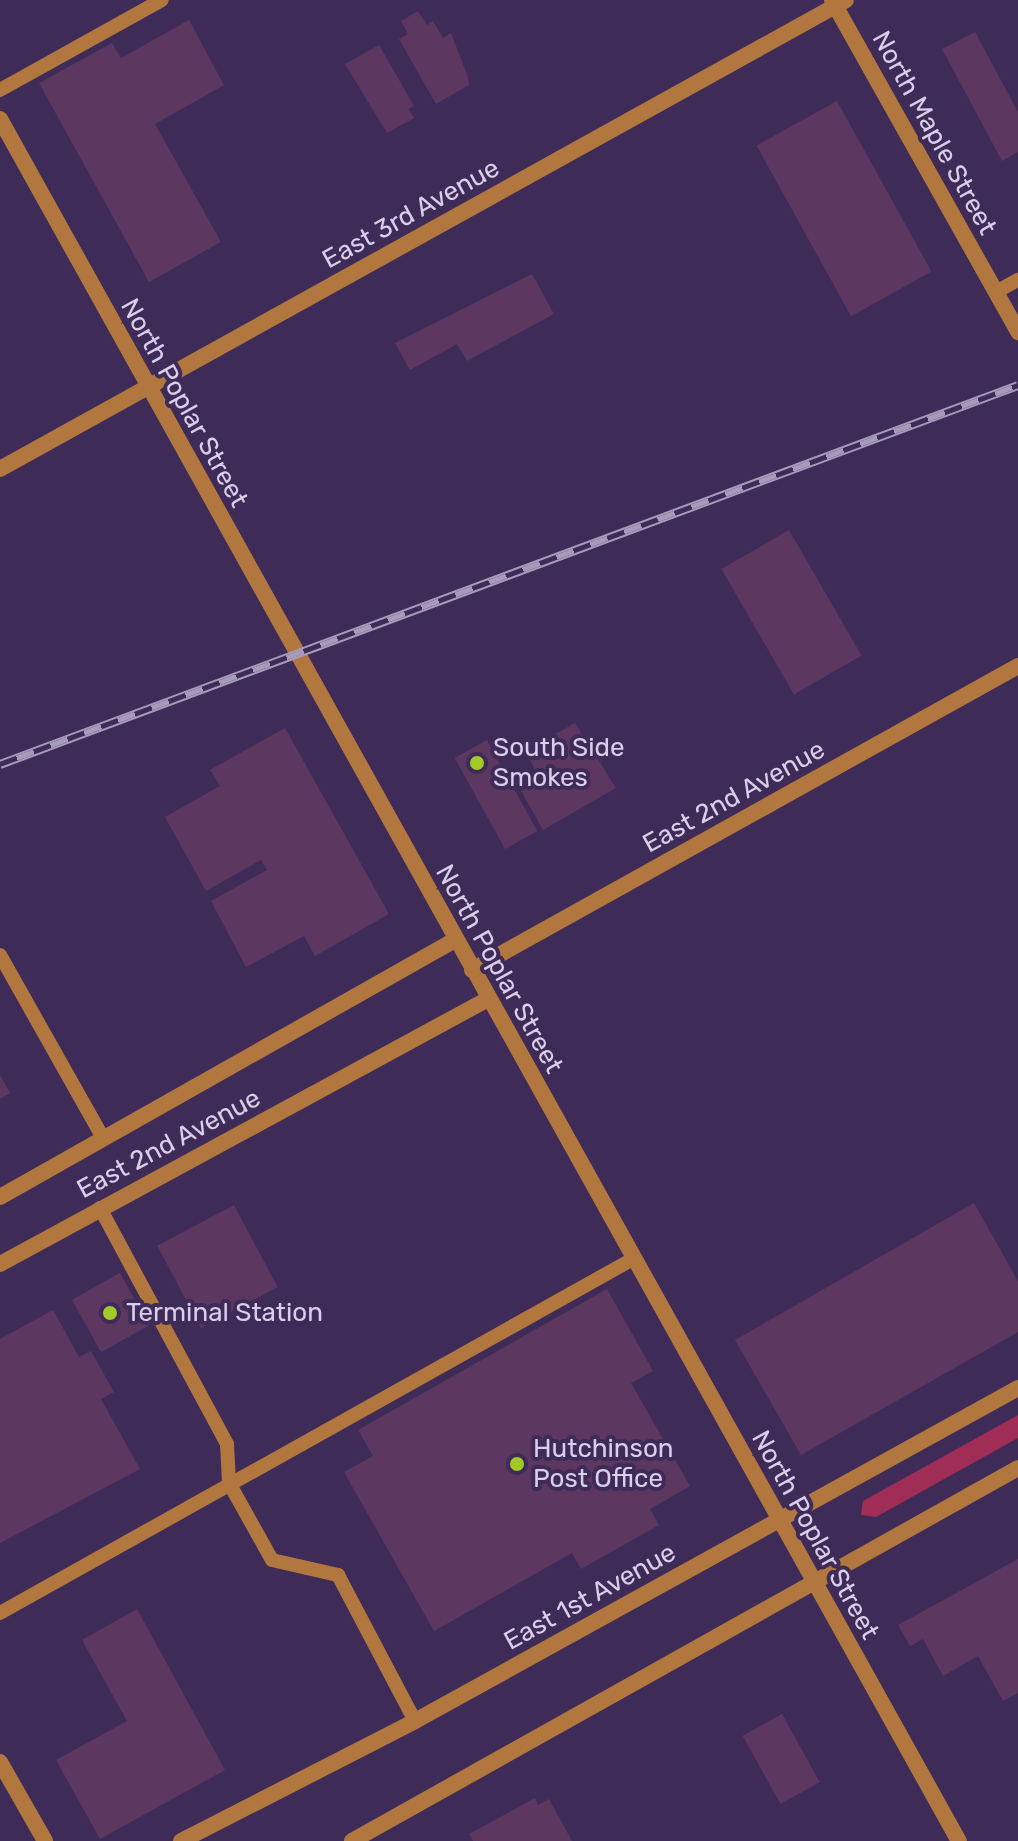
<!DOCTYPE html>
<style>
body{margin:0}
#map{position:relative;width:1018px;height:1841px;overflow:hidden;background:#3f2b57;font-family:Rubik,sans-serif}
div>[style]{position:absolute}
[style*='--x']{left:calc(var(--x)*1px);top:calc(var(--y)*1px);width:calc(var(--w)*1px);rotate:calc(var(--a)*1deg)}
.green>*{inset:0;background:#9f2d56}
.building>*{inset:0;background:#5c3861;transform-origin:0 0}
.lane>*{height:14px;margin:-7px;padding:0 7px;transform-origin:7px;border-radius:7px;background:#b1773e}
.street>*{height:16px;margin:-8px;padding:0 8px;transform-origin:8px;border-radius:8px;background:#b1773e}
.rail>*{height:9px;margin-top:-4.5px;transform-origin:0;background:repeating-linear-gradient(90deg,#3f2b57 0 18px,#a89abb 0 36px);box-sizing:border-box;border-block:2px solid #a89abb}
.dots>*{width:22px;height:22px;translate:-50% -50%;box-sizing:border-box;border:4px solid #3f2b57;border-radius:50%}
span{translate:-50% -50%;white-space:nowrap;text-align:center;line-height:1.15;-webkit-text-stroke:8px #3f2b57;paint-order:stroke}
.street-label{font-size:26px;color:#d9cfea}
.poi-label{font-size:26px;color:#d9cfea}
.left{translate:0 -50%;text-align:left}
</style>
<div id="map">
<div class="green">
<i style="clip-path:polygon(1018px 1415px,1018px 1438px,876px 1517px,861px 1515px,863px 1501px)"></i>
</div>
<div class="building">
<i style="clip-path:polygon(418px 11px,427px 25px,433px 21px,443px 38px,451px 33px,468px 77px,469px 85px,436px 104px,399px 39px,408px 34px,401px 21px)"></i>
<i style="clip-path:polygon(189px 20px,224px 85px,155px 124px,221px 242px,149px 282px,39px 83px,112px 43px,121px 58px)"></i>
<i style="clip-path:polygon(975px 32px,1018px 112px,1018px 152px,1002px 161px,942px 49px)"></i>
<i style="clip-path:polygon(379px 45px,414px 106px,409px 109px,414px 118px,387px 133px,345px 64px)"></i>
<i style="left:837px;top:101px;width:195px;height:92px;rotate:61deg"></i>
<i style="clip-path:polygon(532px 274px,554px 314px,467px 361px,457px 344px,410px 370px,395px 343px)"></i>
<i style="left:789px;top:530px;width:145px;height:78px;rotate:60deg"></i>
<i style="clip-path:polygon(575px 723px,616px 788px,543px 830px,521px 791px,541px 780px,525px 751px)"></i>
<i style="clip-path:polygon(285px 728px,389px 914px,315px 956px,304px 936px,246px 967px,211px 901px,267px 870px,261px 860px,206px 891px,165px 817px,220px 786px,210px 770px)"></i>
<i style="left:487px;top:740px;width:104px;height:37px;rotate:61deg"></i>
<i style="clip-path:polygon(0 1075px,10px 1093px,0 1099px)"></i>
<i style="clip-path:polygon(974px 1203px,1018px 1281px,1018px 1332px,801px 1455px,735px 1340px)"></i>
<i style="left:234px;top:1205px;width:93px;height:87px;rotate:62deg"></i>
<i style="left:120px;top:1273px;width:60px;height:55px;rotate:61deg"></i>
<i style="clip-path:polygon(607px 1289px,653px 1371px,631px 1383px,690px 1486px,650px 1509px,659px 1525px,581px 1569px,572px 1553px,434px 1631px,344px 1472px,373px 1456px,358px 1430px)"></i>
<i style="clip-path:polygon(53px 1310px,79px 1357px,91px 1351px,114px 1392px,101px 1399px,140px 1469px,0 1543px,0 1339px)"></i>
<i style="clip-path:polygon(1018px 1559px,1018px 1693px,1003px 1701px,978px 1656px,943px 1676px,923px 1639px,910px 1646px,898px 1625px)"></i>
<i style="clip-path:polygon(137px 1609px,225px 1770px,100px 1839px,56px 1760px,127px 1721px,82px 1640px)"></i>
<i style="left:782px;top:1714px;width:78px;height:45px;rotate:61deg"></i>
<i style="clip-path:polygon(535px 1798px,538px 1805px,549px 1799px,572px 1841px,473px 1841px,469px 1834px)"></i>
</div>
<div class="lane">
<i style="--x:0;--y:90;--w:185;--a:-29.1"></i>
<i style="--x:996;--y:292;--w:25;--a:-29"></i>
<i style="--x:0;--y:955;--w:210;--a:60.6"></i>
<i style="--x:100;--y:1208;--w:268;--a:61.7"></i>
<i style="--x:227;--y:1444;--w:39;--a:87"></i>
<i style="--x:229;--y:1483;--w:88;--a:60.8"></i>
<i style="--x:272;--y:1560;--w:68;--a:12.8"></i>
<i style="--x:338;--y:1575;--w:165;--a:62.2"></i>
<i style="--x:0;--y:1613;--w:725;--a:-29.22"></i>
</div>
<div class="street">
<i style="--x:832;--y:0;--w:381;--a:60.7"></i>
<i style="--x:0;--y:119;--w:1971;--a:60.89"></i>
<i style="--x:0;--y:469;--w:967;--a:-29"></i>
<i style="--x:472;--y:970;--w:625;--a:-29.11"></i>
<i style="--x:0;--y:1197;--w:523;--a:-29.46"></i>
<i style="--x:0;--y:1264;--w:555;--a:-28.5"></i>
<i style="--x:0;--y:1762;--w:91;--a:60.3"></i>
<i style="--x:181;--y:1841;--w:263;--a:-27.1"></i>
<i style="--x:415;--y:1721;--w:689;--a:-28.91"></i>
<i style="--x:352;--y:1841;--w:763;--a:-29.25"></i>
</div>
<div class="rail">
<i style="--x:0;--y:764;--w:1086;--a:-20.42"></i>
</div>
<div class="dots">
<i style="left:477px;top:763px;background:#a2c928"></i>
<i style="left:110px;top:1313px;background:#a2c928"></i>
<i style="left:517px;top:1464px;background:#a2c928"></i>
</div>
<div class="street-label">
<span style="left:934px;top:133px;rotate:61deg">North Maple Street</span>
<span style="left:411px;top:214px;rotate:-29deg">East 3rd Avenue</span>
<span style="left:184px;top:403px;rotate:61deg">North Poplar Street</span>
<span style="left:734px;top:797px;rotate:-29deg">East 2nd Avenue</span>
<span style="left:499px;top:969px;rotate:61deg">North Poplar Street</span>
<span style="left:169px;top:1144px;rotate:-28deg">East 2nd Avenue</span>
<span style="left:815px;top:1535px;rotate:61deg">North Poplar Street</span>
<span style="left:590px;top:1597px;rotate:-29deg">East 1st Avenue</span>
</div>
<div class="poi-label">
<span class="left" style="left:493px;top:763px">South Side<br>Smokes</span>
<span class="left" style="left:126px;top:1313px">Terminal Station</span>
<span class="left" style="left:533px;top:1464px">Hutchinson<br>Post Office</span>
</div>
</div>
